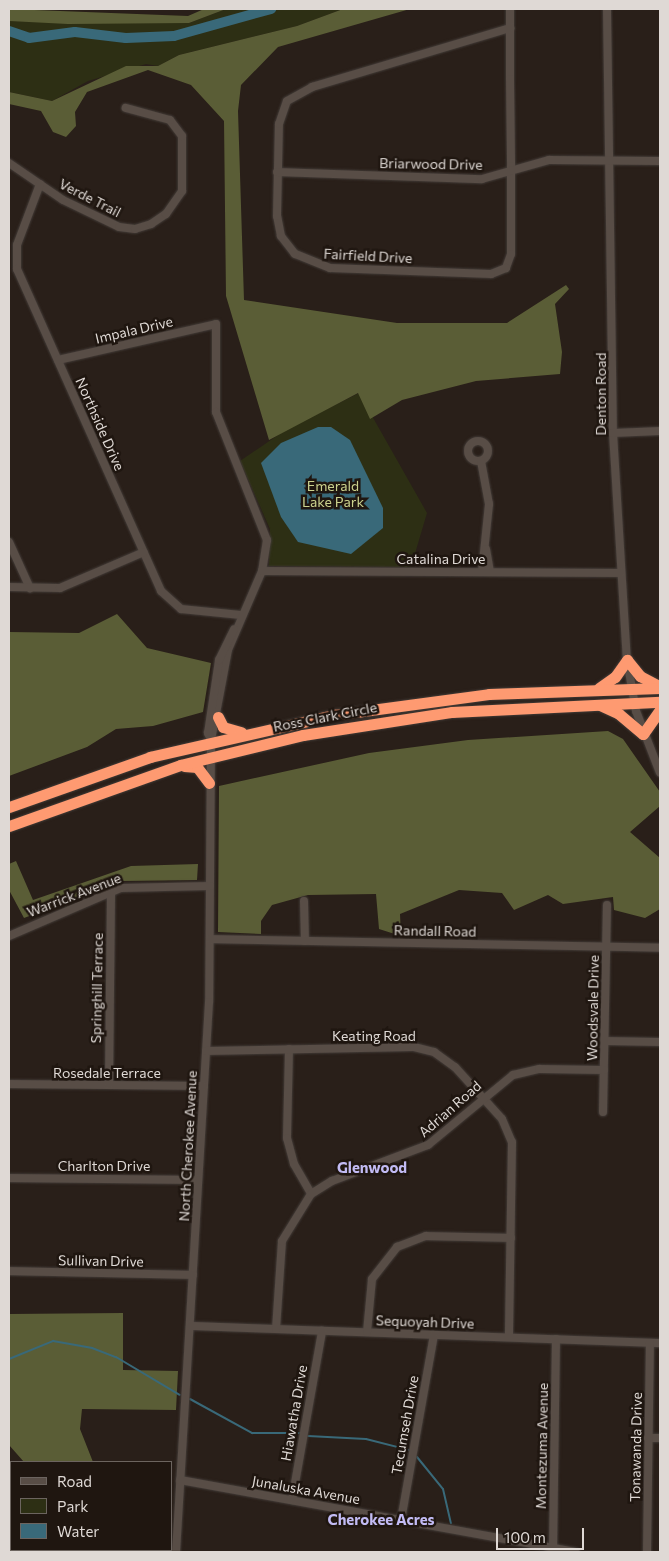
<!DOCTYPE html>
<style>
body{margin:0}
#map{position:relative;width:669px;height:1561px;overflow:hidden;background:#291f19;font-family:Commissioner,sans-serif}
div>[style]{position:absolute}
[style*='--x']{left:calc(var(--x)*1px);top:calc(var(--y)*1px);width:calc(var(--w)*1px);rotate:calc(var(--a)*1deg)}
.green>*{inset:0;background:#2d2f14}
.forest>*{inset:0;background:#5a5d36}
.water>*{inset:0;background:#396979}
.stream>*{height:2px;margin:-1px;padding:0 1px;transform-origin:1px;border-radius:1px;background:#396979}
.river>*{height:10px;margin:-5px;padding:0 5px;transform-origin:5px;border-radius:5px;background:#396979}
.roads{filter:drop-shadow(0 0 1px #423b37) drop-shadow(0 0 1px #423b37)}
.minor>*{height:8px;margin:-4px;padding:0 4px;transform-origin:4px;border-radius:4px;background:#584d46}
.minor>.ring{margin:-4px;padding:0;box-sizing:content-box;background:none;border:8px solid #584d46;border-radius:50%}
.highway>*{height:11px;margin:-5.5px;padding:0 5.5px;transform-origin:5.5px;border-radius:5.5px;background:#fe9a71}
span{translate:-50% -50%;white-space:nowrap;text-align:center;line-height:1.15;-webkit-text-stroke:5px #1f1610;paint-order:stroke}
.street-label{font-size:14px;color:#dfd9d5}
.park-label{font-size:14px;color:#cbd28e}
.neighbourhood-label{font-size:15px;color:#c2bbf4;font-weight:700}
.frame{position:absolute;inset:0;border:10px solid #dfd9d5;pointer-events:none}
.legend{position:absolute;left:10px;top:1461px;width:162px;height:90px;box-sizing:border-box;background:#1f1610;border:1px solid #6c645f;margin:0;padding:6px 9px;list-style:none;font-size:15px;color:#dfd9d5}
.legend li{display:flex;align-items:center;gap:10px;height:25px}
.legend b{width:25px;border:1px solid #6c645f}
.scale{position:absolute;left:496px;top:1528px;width:88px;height:22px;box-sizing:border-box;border:2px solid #dfd9d5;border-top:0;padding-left:6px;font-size:15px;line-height:18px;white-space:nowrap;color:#dfd9d5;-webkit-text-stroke:4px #1f1610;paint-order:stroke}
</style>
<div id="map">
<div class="green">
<i style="clip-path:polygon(226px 9px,343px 9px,297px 26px,179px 55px,158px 66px,146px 64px,88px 81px,52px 101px,9px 92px,9px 21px,189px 23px)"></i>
<i style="clip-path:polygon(359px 393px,427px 513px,411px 567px,269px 566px,270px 529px,240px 461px,287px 429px)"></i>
</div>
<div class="forest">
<i style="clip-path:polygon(9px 9px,188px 16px,204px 9px,226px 9px,189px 23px,68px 24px,9px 21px)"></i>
<i style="clip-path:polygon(343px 9px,410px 9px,278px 47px,241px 85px,238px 111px,244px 300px,397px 323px,507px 323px,566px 285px,569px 289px,555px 304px,562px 352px,560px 374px,476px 381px,402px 400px,370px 419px,358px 393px,269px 440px,226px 296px,224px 121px,191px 85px,148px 70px,87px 92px,75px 112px,76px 126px,66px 137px,53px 132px,41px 111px,9px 104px,9px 92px,52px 101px,126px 66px,158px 66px,179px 55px,297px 26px)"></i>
<i style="clip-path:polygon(117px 614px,147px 648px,211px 663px,203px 712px,153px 726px,116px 729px,87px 747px,9px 776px,9px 632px,79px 633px)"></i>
<i style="clip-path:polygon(608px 731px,623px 739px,660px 792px,660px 806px,630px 832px,660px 858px,660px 909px,645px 918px,614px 910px,613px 897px,563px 904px,548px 895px,514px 910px,502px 893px,459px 890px,400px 914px,401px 936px,379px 929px,376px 894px,308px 895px,272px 905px,261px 921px,261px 934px,218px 932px,219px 786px,369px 753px,468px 740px)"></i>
<i style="clip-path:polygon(16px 861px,33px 900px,131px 866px,198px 864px,197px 880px,123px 881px,24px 918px,9px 890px,9px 864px)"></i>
<i style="clip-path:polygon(123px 1313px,123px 1370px,178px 1371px,176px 1410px,82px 1409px,80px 1429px,93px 1462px,24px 1462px,9px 1445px,9px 1314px)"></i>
<i style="clip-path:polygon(86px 1550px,167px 1550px,87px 1552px)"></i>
</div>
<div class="water">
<i style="clip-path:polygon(318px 427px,331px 427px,350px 440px,383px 508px,383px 528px,351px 554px,298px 542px,281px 517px,261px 463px,281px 443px)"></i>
</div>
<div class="stream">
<i style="--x:9;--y:1359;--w:48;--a:-22.2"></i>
<i style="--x:53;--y:1341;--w:40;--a:10"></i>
<i style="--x:92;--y:1348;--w:26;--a:21"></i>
<i style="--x:116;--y:1357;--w:74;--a:30.7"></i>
<i style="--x:190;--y:1399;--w:71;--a:28.7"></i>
<i style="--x:252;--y:1433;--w:47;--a:0"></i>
<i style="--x:308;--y:1436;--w:58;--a:3"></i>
<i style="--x:366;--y:1439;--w:44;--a:14.3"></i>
<i style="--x:417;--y:1457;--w:41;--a:50.9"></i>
<i style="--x:443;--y:1489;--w:35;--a:77"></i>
</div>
<div class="river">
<i style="--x:9;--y:31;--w:21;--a:19"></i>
<i style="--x:29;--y:38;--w:46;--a:-7.4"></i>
<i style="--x:75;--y:32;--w:51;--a:6.7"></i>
<i style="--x:126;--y:38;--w:48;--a:-2.4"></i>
<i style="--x:174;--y:36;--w:101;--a:-15.6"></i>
</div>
<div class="roads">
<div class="minor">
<i style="--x:510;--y:9;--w:70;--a:90"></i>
<i style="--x:510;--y:79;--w:87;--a:89.3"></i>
<i style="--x:511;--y:166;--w:88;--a:90"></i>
<i style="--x:511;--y:254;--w:15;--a:110"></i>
<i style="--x:506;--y:268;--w:16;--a:158"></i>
<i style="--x:491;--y:274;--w:161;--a:-177.9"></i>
<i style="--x:330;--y:268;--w:38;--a:-158"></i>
<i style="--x:295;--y:254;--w:23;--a:-128"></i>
<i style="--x:281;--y:236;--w:20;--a:-101"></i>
<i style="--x:277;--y:216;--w:92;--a:-88.8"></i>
<i style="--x:279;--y:124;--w:24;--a:-71"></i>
<i style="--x:287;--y:101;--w:29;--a:-29"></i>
<i style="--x:312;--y:87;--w:207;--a:-16.6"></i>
<i style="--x:607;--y:9;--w:424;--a:89.2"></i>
<i style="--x:613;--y:433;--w:227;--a:86.5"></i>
<i style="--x:627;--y:660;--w:52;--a:80"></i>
<i style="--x:636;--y:711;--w:66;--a:68.8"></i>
<i style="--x:9;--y:163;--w:65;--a:34.4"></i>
<i style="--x:63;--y:200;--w:62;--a:25.7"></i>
<i style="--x:119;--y:227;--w:16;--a:7"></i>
<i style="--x:135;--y:229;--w:17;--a:-17"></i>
<i style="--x:151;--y:224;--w:18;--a:-34"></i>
<i style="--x:166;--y:214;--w:28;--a:-55"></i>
<i style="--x:182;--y:191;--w:55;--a:-90"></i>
<i style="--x:182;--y:136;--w:20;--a:-127"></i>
<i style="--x:170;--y:120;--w:46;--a:-164.7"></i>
<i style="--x:277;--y:172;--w:205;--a:2"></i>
<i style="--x:482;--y:179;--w:70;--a:-15.8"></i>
<i style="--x:549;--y:160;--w:111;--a:0.5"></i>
<i style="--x:40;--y:184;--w:65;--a:110.7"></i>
<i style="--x:17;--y:245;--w:24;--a:90"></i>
<i style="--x:17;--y:269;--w:353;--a:65.9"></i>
<i style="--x:161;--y:591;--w:27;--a:42"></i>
<i style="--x:181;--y:609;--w:60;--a:5.7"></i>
<i style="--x:58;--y:360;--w:162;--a:-12.8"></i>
<i style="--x:216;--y:324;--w:88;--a:90"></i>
<i style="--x:216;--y:412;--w:138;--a:68.3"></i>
<i style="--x:267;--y:540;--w:31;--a:99"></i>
<i style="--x:262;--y:571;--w:86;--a:113.3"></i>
<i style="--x:228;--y:650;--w:92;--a:100.7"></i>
<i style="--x:211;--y:740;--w:262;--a:90.4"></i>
<i style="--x:209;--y:1002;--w:551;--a:93.43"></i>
<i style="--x:613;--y:433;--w:47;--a:-2.4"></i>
<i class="ring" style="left:468px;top:441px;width:12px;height:12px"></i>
<i style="--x:481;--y:461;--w:44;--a:79.5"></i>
<i style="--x:489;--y:504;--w:68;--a:95.9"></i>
<i style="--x:9;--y:542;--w:51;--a:65.5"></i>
<i style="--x:486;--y:549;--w:23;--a:80"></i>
<i style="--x:262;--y:571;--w:359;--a:0.3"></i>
<i style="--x:9;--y:587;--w:51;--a:1.1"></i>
<i style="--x:60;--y:588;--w:91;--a:-23.2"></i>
<i style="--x:211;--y:740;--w:8;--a:-113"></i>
<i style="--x:208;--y:733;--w:74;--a:-81.4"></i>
<i style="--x:219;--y:660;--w:34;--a:-64"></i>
<i style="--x:304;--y:901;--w:40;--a:88.6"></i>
<i style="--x:9;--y:936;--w:122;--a:-23.2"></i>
<i style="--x:121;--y:888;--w:89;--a:-1.3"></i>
<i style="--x:210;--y:939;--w:450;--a:1.1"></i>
<i style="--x:605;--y:1041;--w:55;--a:1"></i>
<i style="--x:289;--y:1049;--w:89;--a:91.3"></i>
<i style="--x:287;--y:1138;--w:27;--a:75"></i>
<i style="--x:294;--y:1164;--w:34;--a:60"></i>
<i style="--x:206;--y:1051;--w:208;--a:-1.1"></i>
<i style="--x:414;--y:1047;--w:21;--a:14"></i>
<i style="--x:434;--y:1052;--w:26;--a:36"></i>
<i style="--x:455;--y:1067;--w:70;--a:47.9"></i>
<i style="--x:502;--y:1119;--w:25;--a:67"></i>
<i style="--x:512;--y:1142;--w:195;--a:90.9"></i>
<i style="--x:9;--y:1084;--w:195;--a:0.6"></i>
<i style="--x:109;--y:1085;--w:194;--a:-89.4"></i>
<i style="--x:603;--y:1112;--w:207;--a:-88.9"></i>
<i style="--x:9;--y:1178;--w:189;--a:0.6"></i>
<i style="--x:9;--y:1271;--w:184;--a:1.2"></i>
<i style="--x:190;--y:1326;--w:470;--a:2.1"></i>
<i style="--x:276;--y:1329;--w:88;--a:-86.1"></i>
<i style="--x:282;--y:1241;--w:55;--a:-58.3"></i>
<i style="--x:311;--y:1194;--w:25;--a:-32"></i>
<i style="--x:332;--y:1181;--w:103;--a:-20.6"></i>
<i style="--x:428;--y:1145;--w:110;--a:-39.5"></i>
<i style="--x:513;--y:1075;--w:27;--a:-13"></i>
<i style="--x:539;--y:1069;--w:65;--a:0.9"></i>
<i style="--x:367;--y:1332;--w:53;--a:-84.6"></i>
<i style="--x:372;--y:1279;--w:41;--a:-52"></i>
<i style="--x:397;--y:1247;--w:31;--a:-21"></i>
<i style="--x:426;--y:1236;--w:85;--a:1.3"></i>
<i style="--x:648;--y:1438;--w:12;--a:0"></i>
<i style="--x:180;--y:1480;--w:402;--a:10.3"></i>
<i style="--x:292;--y:1500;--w:172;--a:-79.9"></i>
<i style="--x:401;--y:1520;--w:188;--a:-79.9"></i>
<i style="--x:553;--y:1552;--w:213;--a:-89.2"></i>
<i style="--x:647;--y:1552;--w:209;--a:-89.2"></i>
</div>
<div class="highway">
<i style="--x:599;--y:688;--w:19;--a:-35"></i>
<i style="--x:615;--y:677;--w:21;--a:-55"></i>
<i style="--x:627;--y:660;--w:21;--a:51"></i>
<i style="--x:640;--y:676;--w:21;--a:28"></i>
<i style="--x:600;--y:705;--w:21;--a:25"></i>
<i style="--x:619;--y:714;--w:31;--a:40"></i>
<i style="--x:643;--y:734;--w:29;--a:-55"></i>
<i style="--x:218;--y:717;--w:11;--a:63"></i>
<i style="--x:223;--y:727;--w:19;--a:16"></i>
<i style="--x:184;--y:766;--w:13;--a:4"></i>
<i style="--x:197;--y:767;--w:20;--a:53"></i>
<i style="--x:9;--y:807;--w:150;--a:-19.5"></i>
<i style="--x:150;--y:757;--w:189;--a:-12.9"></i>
<i style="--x:334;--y:715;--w:156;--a:-7.7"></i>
<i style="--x:489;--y:694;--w:171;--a:-2"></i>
<i style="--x:9;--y:826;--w:182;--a:-19.6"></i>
<i style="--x:180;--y:765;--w:127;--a:-13.7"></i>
<i style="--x:303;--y:735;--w:151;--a:-8.8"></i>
<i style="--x:452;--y:712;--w:208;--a:-2.8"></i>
</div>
</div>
<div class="street-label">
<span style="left:431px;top:164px;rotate:1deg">Briarwood Drive</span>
<span style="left:90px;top:198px;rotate:27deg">Verde Trail</span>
<span style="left:368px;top:256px;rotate:3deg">Fairfield Drive</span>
<span style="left:134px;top:330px;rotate:-13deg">Impala Drive</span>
<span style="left:601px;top:394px;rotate:-90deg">Denton Road</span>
<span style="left:100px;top:424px;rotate:66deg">Northside Drive</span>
<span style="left:441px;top:559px">Catalina Drive</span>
<span style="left:325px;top:717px;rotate:-11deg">Ross Clark Circle</span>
<span style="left:74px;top:895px;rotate:-21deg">Warrick Avenue</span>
<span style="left:435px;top:931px;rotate:1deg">Randall Road</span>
<span style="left:97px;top:988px;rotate:-89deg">Springhill Terrace</span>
<span style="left:593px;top:1008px;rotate:-89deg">Woodsvale Drive</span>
<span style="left:374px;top:1036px">Keating Road</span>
<span style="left:107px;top:1073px">Rosedale Terrace</span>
<span style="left:450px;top:1109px;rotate:-41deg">Adrian Road</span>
<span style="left:188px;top:1146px;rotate:-87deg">North Cherokee Avenue</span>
<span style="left:104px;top:1166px">Charlton Drive</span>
<span style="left:101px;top:1261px;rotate:1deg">Sullivan Drive</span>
<span style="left:425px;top:1322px;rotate:2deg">Sequoyah Drive</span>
<span style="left:294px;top:1413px;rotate:-80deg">Hiawatha Drive</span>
<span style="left:405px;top:1425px;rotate:-80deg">Tecumseh Drive</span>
<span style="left:542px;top:1446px;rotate:-89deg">Montezuma Avenue</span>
<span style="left:636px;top:1447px;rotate:-89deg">Tonawanda Drive</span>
<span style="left:306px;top:1490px;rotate:10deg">Junaluska Avenue</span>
</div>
<div class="park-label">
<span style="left:333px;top:494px">Emerald<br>Lake Park</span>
</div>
<div class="neighbourhood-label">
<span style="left:372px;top:1168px">Glenwood</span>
<span style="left:381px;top:1520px">Cherokee Acres</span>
</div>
<div class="frame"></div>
<ul class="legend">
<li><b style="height:6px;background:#584d46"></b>Road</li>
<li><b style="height:14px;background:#2d2f14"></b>Park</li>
<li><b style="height:14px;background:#396979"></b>Water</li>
</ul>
<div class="scale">100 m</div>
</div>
